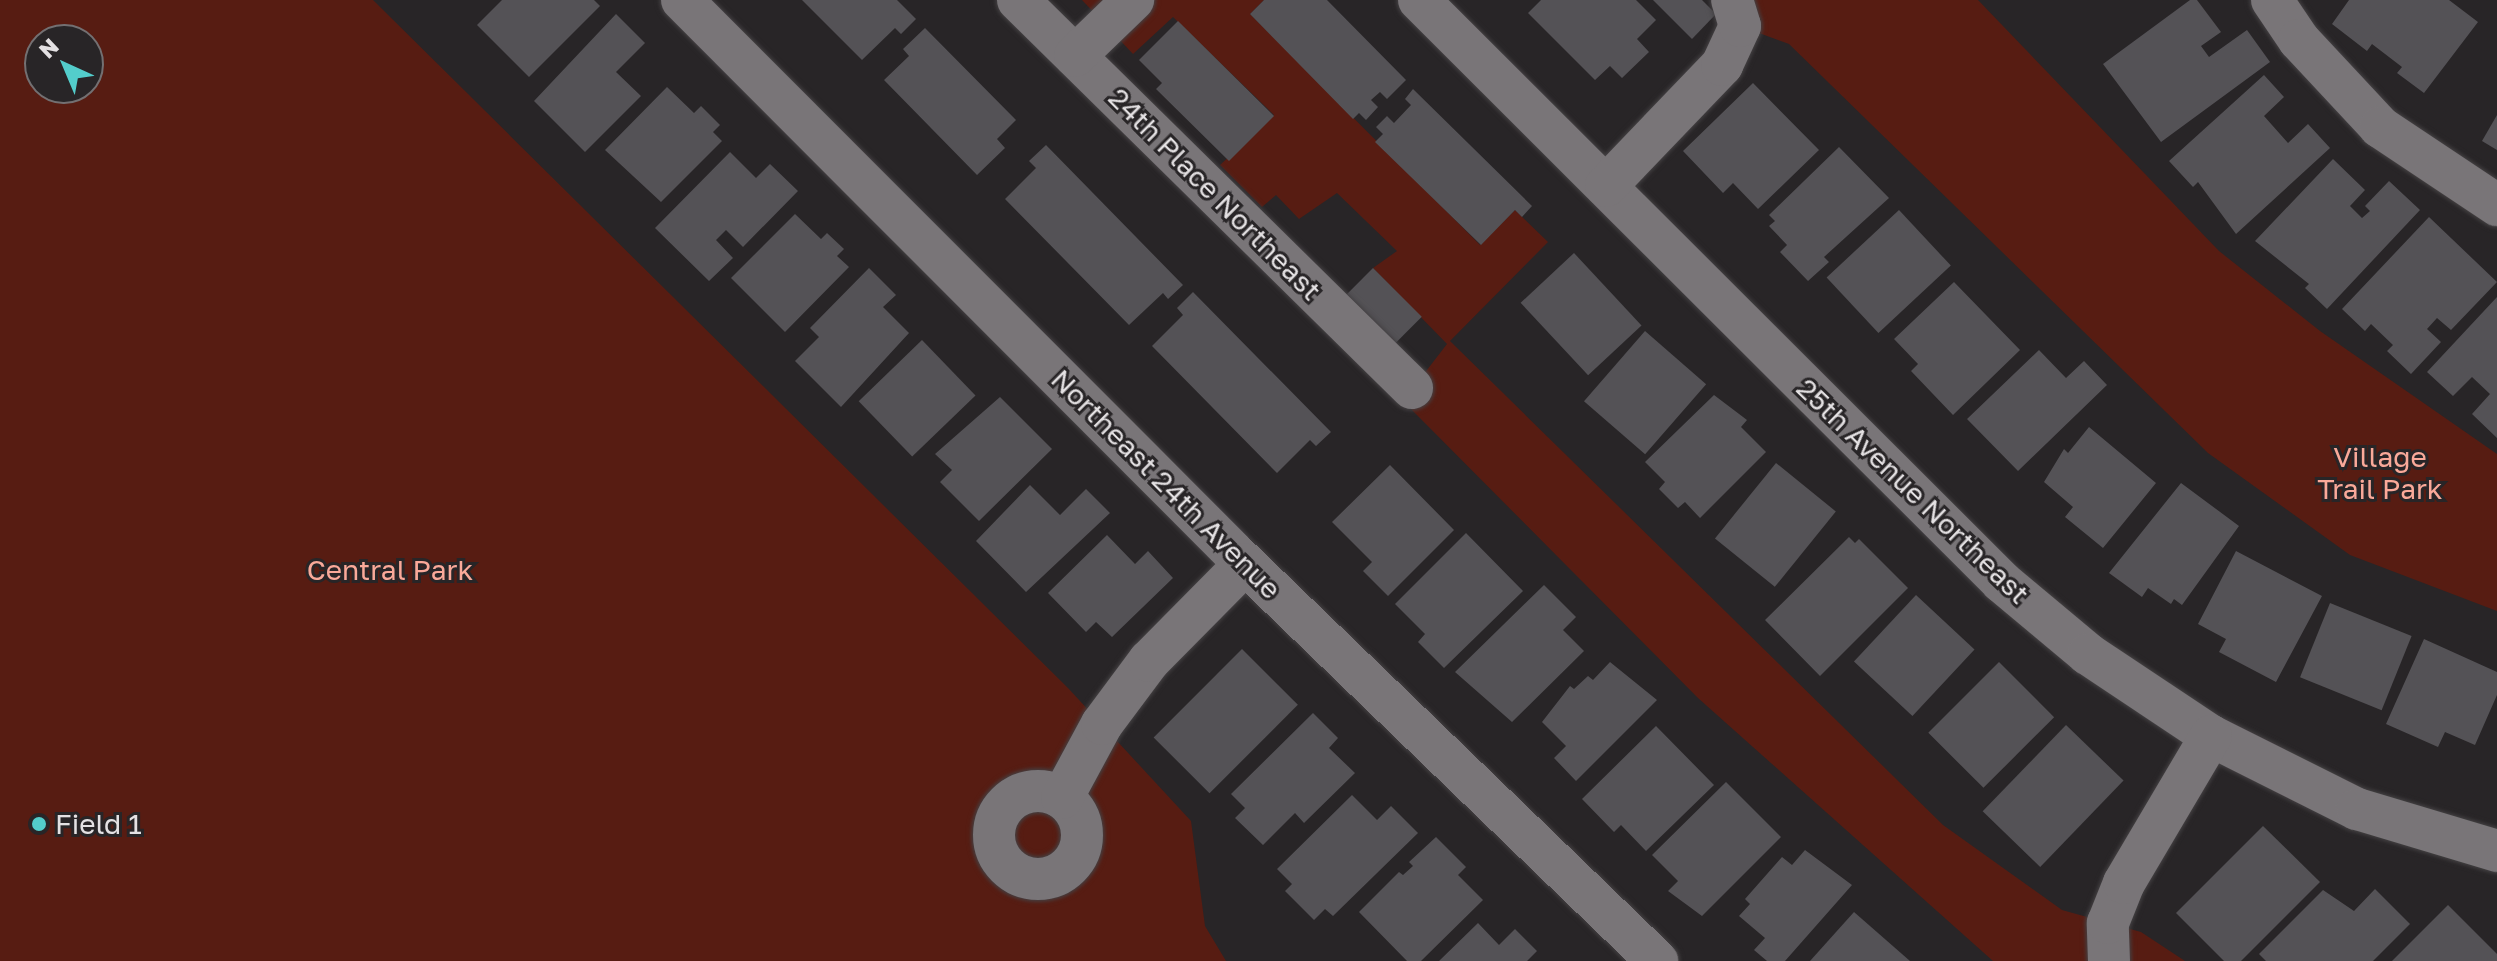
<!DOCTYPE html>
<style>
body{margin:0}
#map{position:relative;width:2497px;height:961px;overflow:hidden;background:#282527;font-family:"Golos Text",sans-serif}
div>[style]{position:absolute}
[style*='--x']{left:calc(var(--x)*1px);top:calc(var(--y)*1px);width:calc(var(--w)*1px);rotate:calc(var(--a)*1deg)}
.green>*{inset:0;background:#571c12}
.building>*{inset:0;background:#545256;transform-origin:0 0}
.roads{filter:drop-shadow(0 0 2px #444143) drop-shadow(0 0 2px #444143)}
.minor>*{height:42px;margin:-21px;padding:0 21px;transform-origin:21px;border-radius:21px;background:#797578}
.minor>.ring{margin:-21px;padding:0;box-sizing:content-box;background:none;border:42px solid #797578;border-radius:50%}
.dots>*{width:22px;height:22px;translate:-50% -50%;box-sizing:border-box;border:4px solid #282527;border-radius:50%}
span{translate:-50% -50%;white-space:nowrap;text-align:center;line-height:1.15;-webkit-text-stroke:6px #282527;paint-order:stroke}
.street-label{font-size:28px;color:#e4e1e3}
.park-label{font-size:28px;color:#faa999}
.poi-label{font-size:28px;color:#e4e1e3}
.left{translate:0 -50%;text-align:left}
.north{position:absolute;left:24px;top:24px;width:80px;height:80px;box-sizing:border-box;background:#282527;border:2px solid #737072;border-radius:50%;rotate:316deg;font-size:22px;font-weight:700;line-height:32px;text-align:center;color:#e4e1e3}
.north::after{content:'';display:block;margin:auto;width:28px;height:36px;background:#53cdcb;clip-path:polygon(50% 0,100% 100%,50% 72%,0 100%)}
</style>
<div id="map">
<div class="green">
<i style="clip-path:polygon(evenodd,0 0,373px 0,1068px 688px,1191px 821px,1205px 926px,1226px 961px,0 961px,0 0,40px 40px,88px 40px,88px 88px,40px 88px,40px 40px)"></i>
<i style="clip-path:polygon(1082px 0,1264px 0,1250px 14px,1480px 245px,1515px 210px,1548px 242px,1450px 341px,1943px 825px,2062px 910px,2141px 932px,2185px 961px,1993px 961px,1698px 698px,1403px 401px,1447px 344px,1373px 268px,1397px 251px,1337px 193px,1299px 219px,1276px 195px,1262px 207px,1220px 165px,1274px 115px,1173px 17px,1133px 54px)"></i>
<i style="clip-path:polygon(1750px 0,1978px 0,2219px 251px,2320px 331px,2497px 454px,2497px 611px,2350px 555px,2208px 453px,1789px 44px,1740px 26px)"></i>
</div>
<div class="building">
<i style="clip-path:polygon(502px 0,594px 0,600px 6px,529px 77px,477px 25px)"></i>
<i style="clip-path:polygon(802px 0,897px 0,916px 19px,901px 34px,895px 28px,862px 60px)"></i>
<i style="clip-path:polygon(1264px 0,1327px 0,1406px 80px,1387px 99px,1380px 92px,1371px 100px,1378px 107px,1366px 120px,1359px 113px,1353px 119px,1250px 14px)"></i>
<i style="clip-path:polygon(1541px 0,1636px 0,1656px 20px,1637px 39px,1649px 52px,1622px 78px,1610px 66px,1595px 80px,1528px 13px)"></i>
<i style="clip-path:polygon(1653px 0,1702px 0,1716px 14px,1692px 39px)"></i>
<i style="clip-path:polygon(2190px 0,2197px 0,2221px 32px,2201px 46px,2209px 57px,2247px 30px,2270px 62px,2161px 142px,2103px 64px)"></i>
<i style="clip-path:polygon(2349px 0,2449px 0,2478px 22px,2424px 93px,2397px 73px,2402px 67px,2372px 44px,2367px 51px,2332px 24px)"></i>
<i style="clip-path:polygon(616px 14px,645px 43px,616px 72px,641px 96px,585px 152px,534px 101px)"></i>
<i style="clip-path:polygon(1178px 21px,1274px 116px,1229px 161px,1156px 89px,1162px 83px,1139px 60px)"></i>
<i style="clip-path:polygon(925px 28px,1016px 120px,997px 139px,1005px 148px,977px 175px,884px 80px,909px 56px,903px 49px)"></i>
<i style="clip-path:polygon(2264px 75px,2284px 97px,2264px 116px,2288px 143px,2308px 124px,2330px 148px,2236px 234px,2198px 182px,2193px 187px,2169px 161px)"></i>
<i style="clip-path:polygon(1753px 83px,1819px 150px,1758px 209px,1733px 183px,1723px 193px,1683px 151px)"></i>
<i style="clip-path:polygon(667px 87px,694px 113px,701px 106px,720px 125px,713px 132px,722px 141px,661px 202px,605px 150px)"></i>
<i style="clip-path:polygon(1413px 89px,1532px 206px,1522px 217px,1515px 210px,1481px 245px,1375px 142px,1383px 134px,1376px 127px,1387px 116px,1394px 123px,1411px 105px,1405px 99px)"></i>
<i style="clip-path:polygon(2497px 115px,2497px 150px,2482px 141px)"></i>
<i style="clip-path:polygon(1046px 145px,1183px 285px,1168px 299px,1163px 293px,1129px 325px,1005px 199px,1036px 168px,1029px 161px)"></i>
<i style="clip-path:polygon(1839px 147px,1889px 198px,1824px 257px,1829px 262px,1808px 281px,1780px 252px,1787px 245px,1769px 226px,1775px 221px,1769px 215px)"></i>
<i style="clip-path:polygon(730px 152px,756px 178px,770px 164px,798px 191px,743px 247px,726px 230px,716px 240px,733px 258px,709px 281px,655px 228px)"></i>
<i style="clip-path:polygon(2333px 159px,2365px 190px,2350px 206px,2362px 218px,2370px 211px,2365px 206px,2389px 181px,2420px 210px,2327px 309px,2305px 288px,2309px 284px,2255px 241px)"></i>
<i style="left:1899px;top:210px;width:76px;height:99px;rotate:47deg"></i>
<i style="clip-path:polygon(795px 214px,821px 239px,827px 233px,844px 249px,837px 256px,849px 267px,785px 332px,731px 278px)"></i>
<i style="clip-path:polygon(2429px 217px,2497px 282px,2451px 330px,2437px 318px,2427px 329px,2441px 342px,2411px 374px,2387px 351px,2393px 345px,2371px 324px,2365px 331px,2342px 309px)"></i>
<i style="left:1574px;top:253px;width:99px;height:73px;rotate:47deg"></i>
<i style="clip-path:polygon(869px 268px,896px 295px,883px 307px,909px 333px,841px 407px,795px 361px,819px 337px,810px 328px)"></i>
<i style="left:1373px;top:268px;width:69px;height:37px;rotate:45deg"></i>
<i style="clip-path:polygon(1954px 282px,2020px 350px,1953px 415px,1911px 371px,1918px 364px,1894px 339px)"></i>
<i style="clip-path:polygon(1193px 292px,1331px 432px,1316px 446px,1310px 440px,1277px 473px,1152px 346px,1183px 315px,1177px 308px)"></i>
<i style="clip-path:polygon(2497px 297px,2497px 438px,2472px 414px,2490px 394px,2472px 377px,2453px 396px,2427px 372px)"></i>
<i style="left:1645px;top:331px;width:81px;height:93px;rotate:41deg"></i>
<i style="left:922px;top:340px;width:77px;height:88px;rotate:46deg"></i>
<i style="clip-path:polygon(2039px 350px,2066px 378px,2084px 361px,2107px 385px,2018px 471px,1967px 419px)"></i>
<i style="clip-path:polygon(1714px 395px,1747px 420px,1741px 427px,1766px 452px,1700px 518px,1685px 502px,1678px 508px,1659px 489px,1665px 482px,1645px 462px)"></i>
<i style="clip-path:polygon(1000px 397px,1052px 449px,979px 521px,940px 482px,952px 470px,935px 454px)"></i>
<i style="clip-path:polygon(2089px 427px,2156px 483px,2103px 548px,2065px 517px,2073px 507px,2044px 482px,2064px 449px,2068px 453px)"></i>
<i style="left:1776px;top:463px;width:77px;height:97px;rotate:39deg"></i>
<i style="clip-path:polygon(1390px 465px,1454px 530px,1388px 596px,1363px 571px,1372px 562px,1332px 522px)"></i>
<i style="clip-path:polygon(2181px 483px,2239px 526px,2182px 605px,2174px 599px,2171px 604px,2148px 588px,2142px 597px,2109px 573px)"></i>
<i style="clip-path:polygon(1030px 485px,1060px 515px,1086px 489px,1110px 513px,1026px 592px,976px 541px)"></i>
<i style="clip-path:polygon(1466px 533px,1523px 591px,1444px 668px,1418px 642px,1425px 634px,1395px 604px)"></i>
<i style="clip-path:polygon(1107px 535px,1135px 564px,1148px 551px,1173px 578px,1112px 637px,1096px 622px,1086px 632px,1048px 593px)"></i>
<i style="clip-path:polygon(1849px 537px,1855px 543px,1859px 539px,1908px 588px,1820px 676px,1765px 620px)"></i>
<i style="clip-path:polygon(2236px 551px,2322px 596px,2276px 682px,2219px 652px,2226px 639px,2198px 624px)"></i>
<i style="clip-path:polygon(1544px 585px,1576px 617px,1563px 630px,1584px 651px,1512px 722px,1455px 672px)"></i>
<i style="left:1916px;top:595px;width:80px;height:91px;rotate:43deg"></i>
<i style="left:2330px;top:603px;width:88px;height:80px;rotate:22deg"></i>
<i style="clip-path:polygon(2424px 639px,2497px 672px,2497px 695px,2475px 745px,2445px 732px,2438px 747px,2386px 724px)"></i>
<i style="left:1242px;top:649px;width:79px;height:125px;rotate:45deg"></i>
<i style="clip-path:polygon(1610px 662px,1657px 700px,1576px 781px,1554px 758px,1566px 746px,1542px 722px,1570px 686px,1574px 689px,1588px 676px,1593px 680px)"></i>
<i style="left:1999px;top:662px;width:78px;height:100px;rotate:45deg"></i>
<i style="clip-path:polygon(1313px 713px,1338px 738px,1329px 748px,1355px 773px,1304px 823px,1295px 813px,1263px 845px,1235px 818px,1245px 808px,1231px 794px)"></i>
<i style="left:2066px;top:725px;width:80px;height:120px;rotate:44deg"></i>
<i style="clip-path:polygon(1656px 726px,1714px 785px,1646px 851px,1621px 825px,1614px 832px,1582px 799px)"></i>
<i style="clip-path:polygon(1726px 782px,1781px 837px,1702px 916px,1668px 891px,1678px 881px,1652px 855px)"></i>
<i style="clip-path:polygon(1352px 795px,1377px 820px,1391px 806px,1418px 833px,1333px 916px,1325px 909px,1314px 920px,1285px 891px,1292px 884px,1277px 869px)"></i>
<i style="clip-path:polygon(2263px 826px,2320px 882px,2241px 961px,2224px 961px,2176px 913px)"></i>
<i style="clip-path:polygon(1436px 837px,1466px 867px,1458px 875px,1483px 900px,1421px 961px,1407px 961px,1359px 912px,1399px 872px,1403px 875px,1413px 866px,1409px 862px)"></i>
<i style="clip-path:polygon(1805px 850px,1852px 885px,1785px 961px,1767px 961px,1754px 950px,1765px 938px,1739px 916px,1750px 904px,1745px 899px,1782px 857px,1792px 865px)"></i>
<i style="clip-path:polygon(2375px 889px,2410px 924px,2373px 961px,2266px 961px,2259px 954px,2323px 890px,2354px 911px)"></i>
<i style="clip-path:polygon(2448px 905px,2497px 954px,2497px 961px,2392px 961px)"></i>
<i style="clip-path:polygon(1854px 912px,1910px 961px,1810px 961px)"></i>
<i style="clip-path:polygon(1478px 923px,1499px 945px,1515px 929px,1537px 951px,1527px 961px,1439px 961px)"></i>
</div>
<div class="roads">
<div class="minor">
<i style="--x:682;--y:0;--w:779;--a:45.05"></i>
<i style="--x:1232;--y:551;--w:591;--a:43.97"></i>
<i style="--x:1018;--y:0;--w:553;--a:44.56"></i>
<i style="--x:1419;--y:0;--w:824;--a:44.95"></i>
<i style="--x:2002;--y:582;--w:112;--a:39.9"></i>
<i style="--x:2088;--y:654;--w:148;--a:33.7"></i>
<i style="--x:2211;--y:736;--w:163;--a:26.6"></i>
<i style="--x:2357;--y:809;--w:146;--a:16.7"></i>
<i style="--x:2272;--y:0;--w:48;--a:56"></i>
<i style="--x:2299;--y:40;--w:119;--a:47"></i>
<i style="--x:2380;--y:127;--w:141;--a:33.7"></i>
<i style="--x:1075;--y:56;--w:81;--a:-44"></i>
<i style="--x:1606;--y:186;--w:168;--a:-46.2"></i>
<i style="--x:1722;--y:65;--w:43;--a:-65.2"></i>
<i style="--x:1740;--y:26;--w:27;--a:-107"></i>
<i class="ring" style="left:994px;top:791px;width:46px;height:46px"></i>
<i style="--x:1062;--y:798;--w:84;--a:-61.6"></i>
<i style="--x:1102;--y:724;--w:79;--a:-53.3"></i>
<i style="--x:1149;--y:661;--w:136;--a:-45.3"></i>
<i style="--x:2109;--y:961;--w:38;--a:-92"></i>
<i style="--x:2108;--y:923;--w:43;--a:-68.2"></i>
<i style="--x:2124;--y:883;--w:171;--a:-59.4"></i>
</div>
</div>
<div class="dots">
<i style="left:39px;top:824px;background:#53cdcb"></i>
</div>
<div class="street-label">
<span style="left:1215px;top:194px;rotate:45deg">24th Place Northeast</span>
<span style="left:1166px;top:484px;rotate:45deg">Northeast 24th Avenue</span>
<span style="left:1913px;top:491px;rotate:44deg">25th Avenue Northeast</span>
</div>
<div class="park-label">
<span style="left:2380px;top:473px">Village<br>Trail Park</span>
<span style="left:390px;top:570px">Central Park</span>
</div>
<div class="poi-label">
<span class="left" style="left:55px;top:824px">Field 1</span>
</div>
<div class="north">N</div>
</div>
